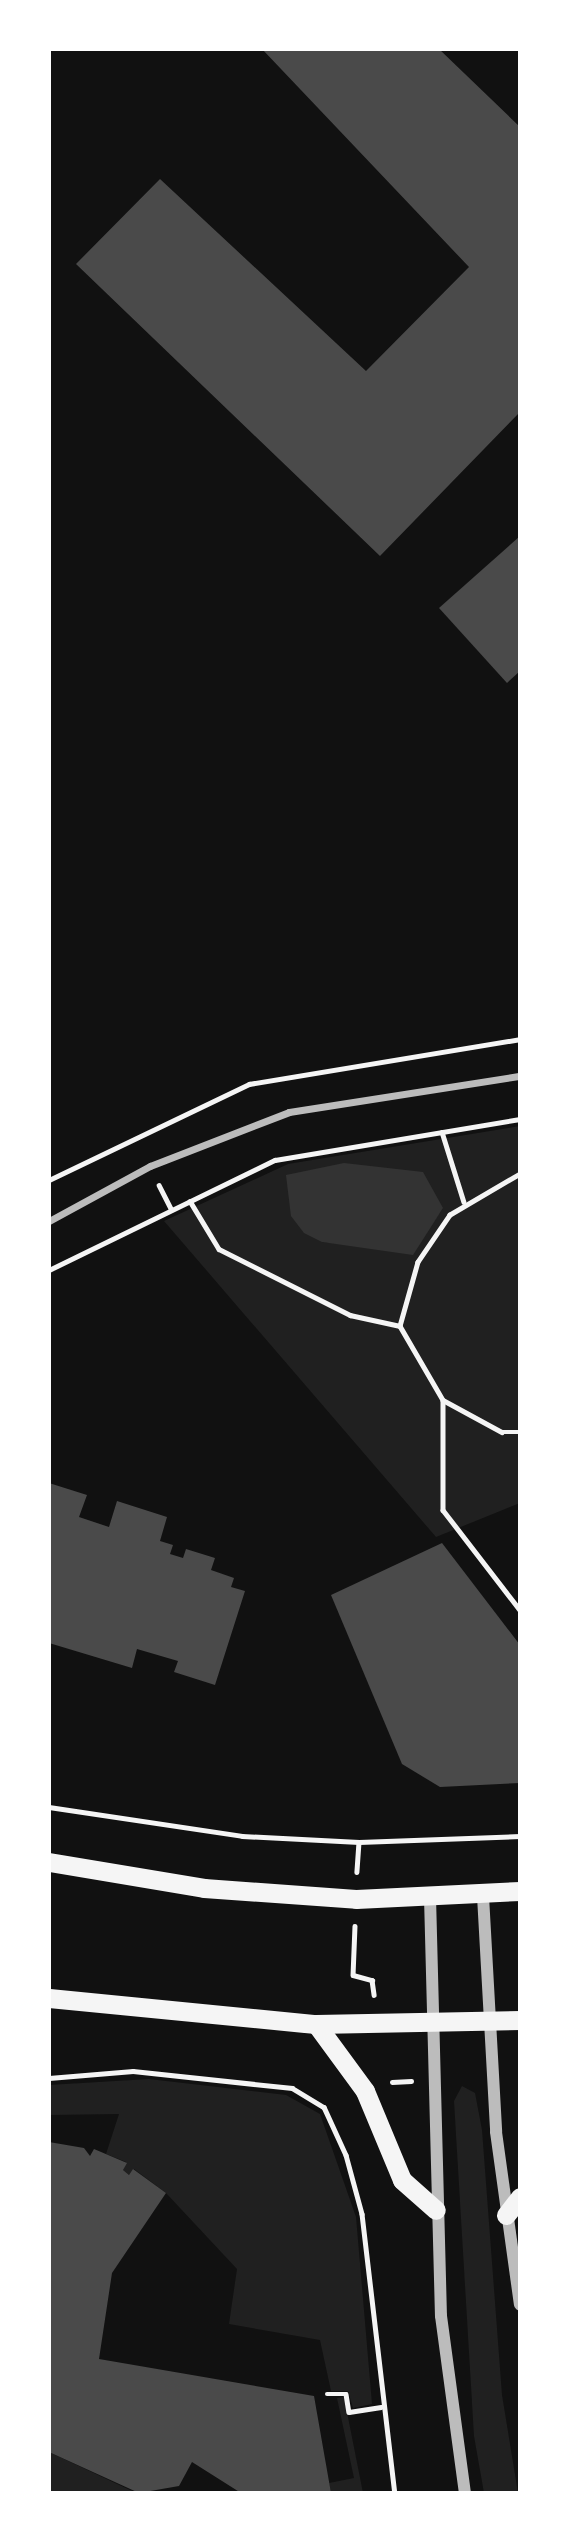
<!DOCTYPE html>
<style>
body{margin:0}
#map{position:relative;width:569px;height:2542px;overflow:hidden;background:#111;font-family:Lora,serif}
div>[style]{position:absolute}
[style*='--x']{left:calc(var(--x)*1px);top:calc(var(--y)*1px);width:calc(var(--w)*1px);rotate:calc(var(--a)*1deg)}
.green>*{inset:0;background:#202020}
.water>*{inset:0;background:#333}
.building>*{inset:0;background:#4a4a4a}
.path>*{height:4.5px;margin:-2.25px;padding:0 2.25px;transform-origin:2.25px;border-radius:2.25px;background:#f5f5f5}
.minor>*{height:7px;margin:-3.5px;padding:0 3.5px;transform-origin:3.5px;border-radius:3.5px;background:#bcbcbc}
.tertiary>*{height:12px;margin:-6px;padding:0 6px;transform-origin:6px;border-radius:6px;background:#bcbcbc}
.trunk>*{height:19px;margin:-9.5px;padding:0 9.5px;transform-origin:9.5px;border-radius:9.5px;background:#f5f5f5}
span{translate:-50% -50%;white-space:nowrap;text-align:center;line-height:1.15;-webkit-text-stroke:6px #fff;paint-order:stroke}
.frame{position:absolute;inset:0;border:51px solid #fff;pointer-events:none}
</style>
<div id="map">
<div class="green">
<i style="clip-path:polygon(evenodd,520px 1126px,520px 1503px,436px 1537px,164px 1221px,288px 1164px,520px 1126px,443px 1208px,430px 1227px,363px 1246px,322px 1242px,443px 1208px)"></i>
<i style="clip-path:polygon(149px 2079px,286px 2095px,320px 2114px,356px 2217px,372px 2404px,353px 2408px,348px 2391px,331px 2391px,320px 2340px,229px 2324px,237px 2269px,166px 2193px,134px 2169px,129px 2175px,123px 2170px,126px 2162px,106px 2154px,119px 2114px,49px 2115px,49px 2085px)"></i>
<i style="clip-path:polygon(462px 2086px,475px 2093px,482px 2130px,502px 2395px,518px 2493px,484px 2493px,474px 2436px,454px 2101px)"></i>
<i style="clip-path:polygon(344px 2397px,363px 2493px,331px 2493px,329px 2483px,354px 2478px,337px 2398px)"></i>
<i style="clip-path:polygon(49px 2452px,130px 2490px,135px 2492px,49px 2493px)"></i>
</div>
<div class="water">
<i style="clip-path:polygon(344px 1163px,423px 1172px,443px 1208px,413px 1255px,322px 1242px,304px 1233px,291px 1216px,286px 1175px)"></i>
</div>
<div class="building">
<i style="clip-path:polygon(262px 49px,439px 49px,520px 127px,520px 412px,380px 556px,76px 264px,160px 179px,366px 371px,469px 267px)"></i>
<i style="clip-path:polygon(520px 536px,520px 671px,507px 683px,439px 608px)"></i>
<i style="clip-path:polygon(49px 1483px,87px 1495px,79px 1517px,109px 1527px,117px 1501px,167px 1517px,160px 1541px,173px 1545px,170px 1554px,183px 1558px,186px 1549px,215px 1558px,211px 1570px,234px 1578px,231px 1587px,245px 1591px,215px 1685px,174px 1672px,178px 1661px,137px 1649px,132px 1668px,49px 1643px)"></i>
<i style="clip-path:polygon(442px 1543px,520px 1645px,520px 1783px,440px 1787px,402px 1764px,331px 1595px)"></i>
<i style="clip-path:polygon(49px 2142px,84px 2148px,90px 2156px,94px 2149px,127px 2163px,123px 2170px,129px 2175px,133px 2169px,166px 2193px,112px 2273px,99px 2359px,314px 2396px,331px 2493px,241px 2493px,192px 2462px,179px 2486px,139px 2493px,49px 2452px)"></i>
</div>
<div class="path">
<i style="--x:442;--y:1132;--w:73;--a:72.6"></i>
<i style="--x:520;--y:1174;--w:81;--a:149.6"></i>
<i style="--x:450;--y:1215;--w:57;--a:124.2"></i>
<i style="--x:418;--y:1262;--w:66;--a:105.7"></i>
<i style="--x:400;--y:1326;--w:86;--a:59.8"></i>
<i style="--x:443;--y:1400;--w:67;--a:28.5"></i>
<i style="--x:502;--y:1432;--w:18;--a:0"></i>
<i style="--x:49;--y:1180;--w:222;--a:-25.6"></i>
<i style="--x:249;--y:1084;--w:275;--a:-9.4"></i>
<i style="--x:159;--y:1185;--w:27;--a:63"></i>
<i style="--x:190;--y:1201;--w:56;--a:58.9"></i>
<i style="--x:219;--y:1249;--w:147;--a:26.7"></i>
<i style="--x:350;--y:1315;--w:51;--a:12.4"></i>
<i style="--x:49;--y:1270;--w:251;--a:-26"></i>
<i style="--x:275;--y:1160;--w:248;--a:-9.5"></i>
<i style="--x:443;--y:1401;--w:109;--a:90"></i>
<i style="--x:443;--y:1510;--w:126;--a:52.4"></i>
<i style="--x:49;--y:1807;--w:195;--a:8.5"></i>
<i style="--x:242;--y:1836;--w:117;--a:2.9"></i>
<i style="--x:359;--y:1842;--w:30;--a:94"></i>
<i style="--x:359;--y:1842;--w:161;--a:-2.1"></i>
<i style="--x:355;--y:1926;--w:49;--a:92.3"></i>
<i style="--x:353;--y:1975;--w:20;--a:15"></i>
<i style="--x:372;--y:1980;--w:15;--a:82"></i>
<i style="--x:49;--y:2078;--w:84;--a:-4.8"></i>
<i style="--x:133;--y:2071;--w:160;--a:6.1"></i>
<i style="--x:292;--y:2088;--w:37;--a:31"></i>
<i style="--x:324;--y:2107;--w:53;--a:65.4"></i>
<i style="--x:346;--y:2155;--w:61;--a:74.8"></i>
<i style="--x:362;--y:2214;--w:281;--a:83.3"></i>
<i style="--x:392;--y:2082;--w:19;--a:-3"></i>
<i style="--x:327;--y:2394;--w:19;--a:0"></i>
<i style="--x:346;--y:2394;--w:18;--a:81"></i>
<i style="--x:349;--y:2412;--w:32;--a:-9"></i>
</div>
<div class="minor">
<i style="--x:49;--y:1221;--w:115;--a:-28.6"></i>
<i style="--x:150;--y:1166;--w:149;--a:-21.2"></i>
<i style="--x:289;--y:1112;--w:234;--a:-8.9"></i>
</div>
<div class="tertiary">
<i style="--x:483;--y:1896;--w:236;--a:86.8"></i>
<i style="--x:496;--y:2132;--w:174;--a:82.1"></i>
<i style="--x:430;--y:1897;--w:419;--a:88.5"></i>
<i style="--x:441;--y:2316;--w:179;--a:82.3"></i>
</div>
<div class="trunk">
<i style="--x:49;--y:1862;--w:157;--a:9.5"></i>
<i style="--x:204;--y:1888;--w:152;--a:4.1"></i>
<i style="--x:356;--y:1899;--w:164;--a:-2.8"></i>
<i style="--x:49;--y:1998;--w:268;--a:5.6"></i>
<i style="--x:316;--y:2024;--w:204;--a:-1.1"></i>
<i style="--x:316;--y:2024;--w:83;--a:53.8"></i>
<i style="--x:365;--y:2091;--w:96;--a:67.4"></i>
<i style="--x:402;--y:2180;--w:45;--a:41.4"></i>
<i style="--x:506;--y:2215;--w:23;--a:-52"></i>
</div>
<div class="frame"></div>
</div>
